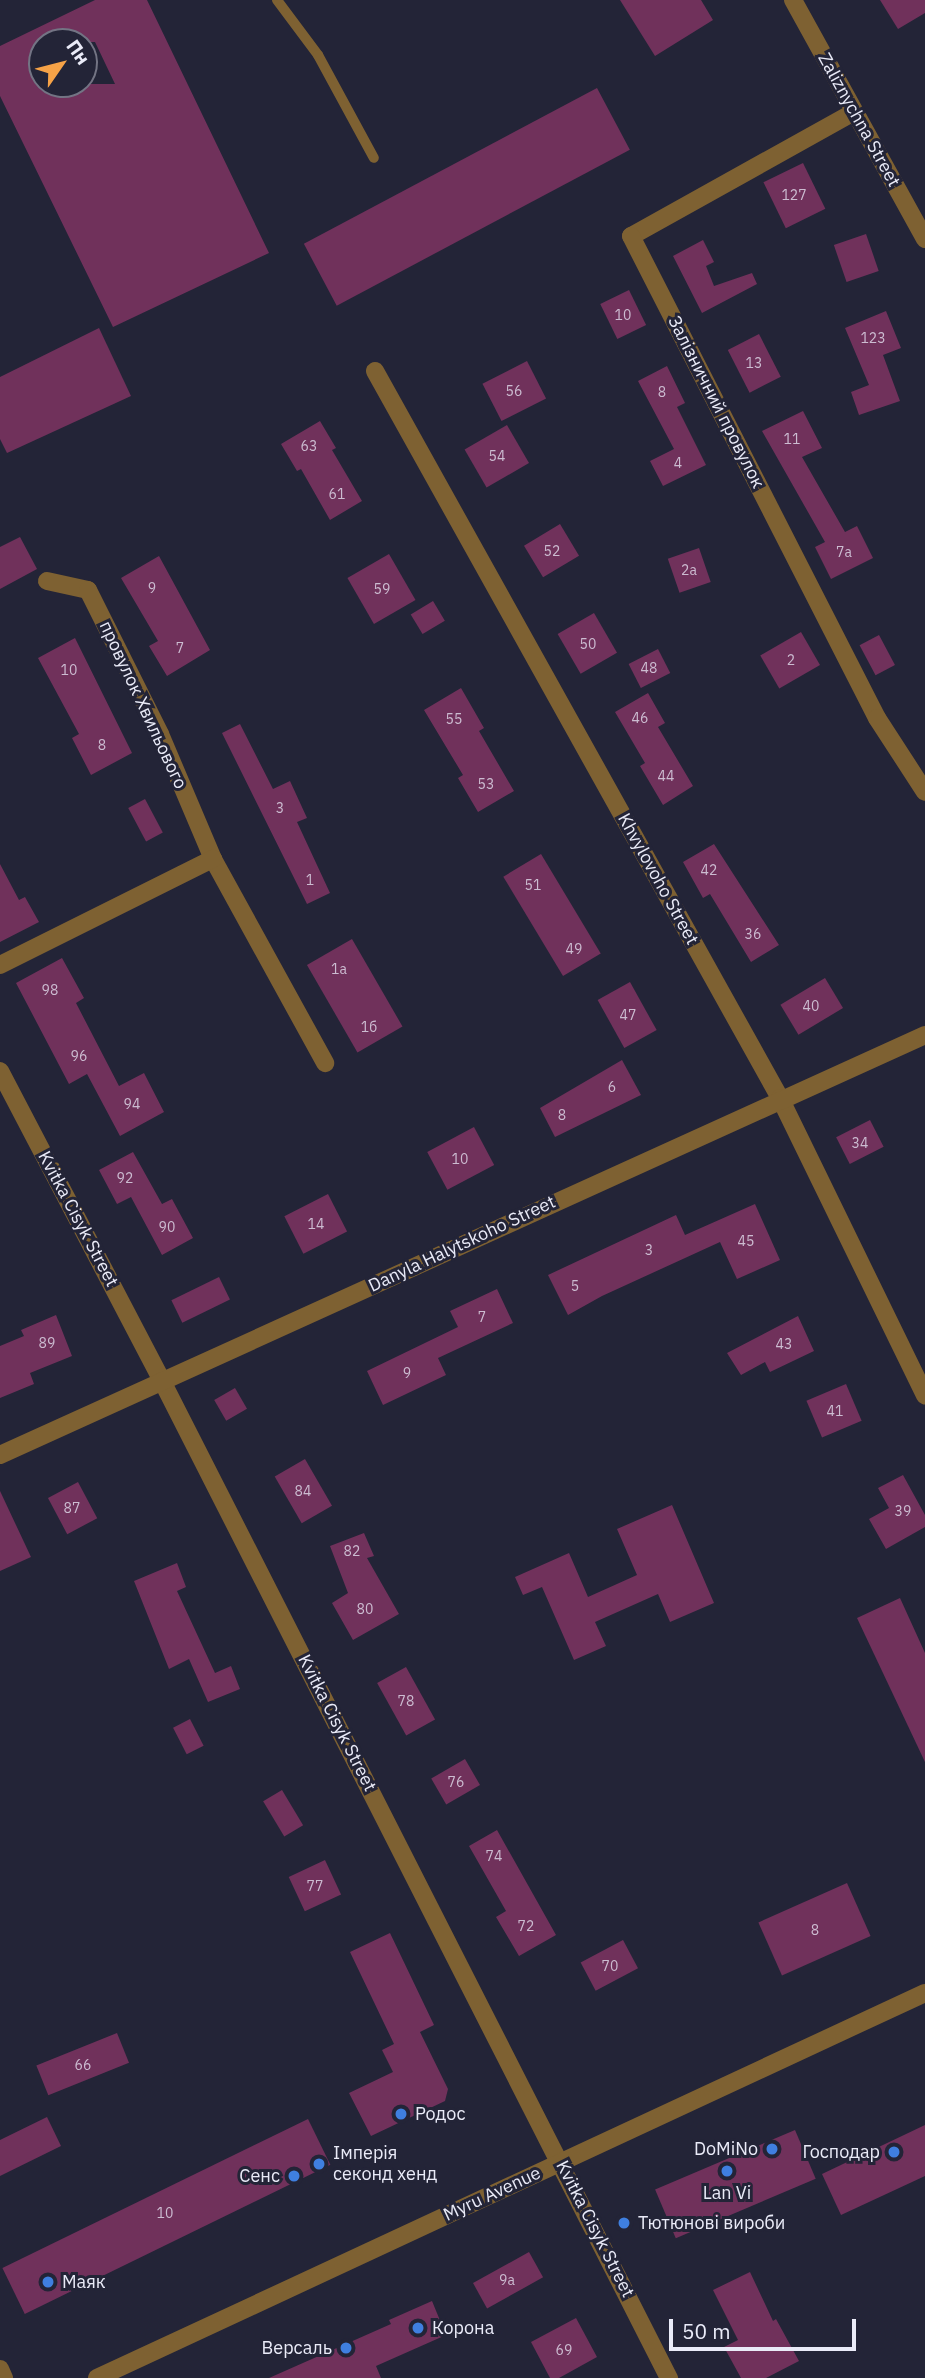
<!DOCTYPE html>
<meta charset="utf-8">
<style>
body{margin:0}
#map{position:relative;width:925px;height:2378px;overflow:hidden;background:#232437;font-family:"IBM Plex Sans",sans-serif}
div>[style]{position:absolute}
[style*='--x']{left:calc(var(--x)*1px);top:calc(var(--y)*1px);width:calc(var(--w)*1px);rotate:calc(var(--a)*1deg)}
.building>*{inset:0;background:#70315b;transform-origin:0 0}
.service>*{height:10px;margin:-5px;padding:0 5px;transform-origin:5px;border-radius:5px;background:#7e6132}
.minor>*{height:18px;margin:-9px;padding:0 9px;transform-origin:9px;border-radius:9px;background:#7e6132}
.dots>*{width:19px;height:19px;translate:-50% -50%;box-sizing:border-box;border:4px solid #232437;border-radius:50%}
span{translate:-50% -50%;white-space:nowrap;text-align:center;line-height:1.15;-webkit-text-stroke:6px #232437;paint-order:stroke}
.number-label{font-size:14px;color:#ccbcd1}
.number-label span{-webkit-text-stroke-width:0}
.street-label{font-size:18px;color:#eaebf8}
.poi-label{font-size:18px;color:#eaebf8}
.left{translate:0 -50%;text-align:left}
.right{translate:-100% -50%;text-align:right}
.north{position:absolute;left:28px;top:28px;width:70px;height:70px;box-sizing:border-box;background:#232437;border:2px solid #737484;border-radius:50%;rotate:55deg;font-size:19px;font-weight:700;line-height:28px;text-align:center;color:#eaebf8}
.north::after{content:'';display:block;margin:auto;width:24px;height:32px;background:#f6a247;clip-path:polygon(50% 0,100% 100%,50% 72%,0 100%)}
.scale{position:absolute;left:669px;top:2319px;width:187px;height:32px;box-sizing:border-box;border:4px solid #eaebf8;border-top:0;padding-left:9px;font-size:21px;line-height:24px;white-space:nowrap;color:#eaebf8;-webkit-text-stroke:5px #232437;paint-order:stroke}
</style>
<div id="map">
<div class="building">
<i style="clip-path:polygon(evenodd,95px 0,147px 0,269px 253px,113px 327px,0 96px,0 46px,95px 0,42px 42px,95px 42px,115px 84px,42px 84px,42px 42px)"></i>
<i style="clip-path:polygon(620px 0,701px 0,713px 20px,655px 56px)"></i>
<i style="clip-path:polygon(880px 0,925px 0,925px 13px,898px 29px)"></i>
<i style="left:597px;top:88px;width:70px;height:332px;rotate:62deg"></i>
<i style="left:803px;top:163px;width:51px;height:44px;rotate:64deg"></i>
<i style="left:866px;top:234px;width:39px;height:34px;rotate:71deg"></i>
<i style="clip-path:polygon(703px 240px,714px 262px,706px 266px,714px 286px,752px 273px,757px 284px,702px 313px,673px 256px)"></i>
<i style="left:629px;top:290px;width:39px;height:32px;rotate:64deg"></i>
<i style="clip-path:polygon(886px 311px,901px 348px,883px 355px,900px 401px,859px 415px,851px 392px,869px 385px,845px 328px)"></i>
<i style="clip-path:polygon(99px 328px,131px 396px,7px 453px,0 439px,0 377px)"></i>
<i style="left:759px;top:334px;width:48px;height:35px;rotate:63deg"></i>
<i style="left:527px;top:361px;width:42px;height:50px;rotate:63deg"></i>
<i style="clip-path:polygon(667px 366px,685px 403px,677px 407px,706px 465px,663px 486px,650px 461px,674px 449px,638px 381px)"></i>
<i style="clip-path:polygon(803px 411px,822px 448px,802px 457px,845px 532px,857px 526px,873px 558px,831px 579px,815px 547px,825px 542px,762px 431px)"></i>
<i style="clip-path:polygon(320px 421px,336px 448px,332px 450px,362px 501px,330px 520px,301px 469px,297px 471px,281px 444px)"></i>
<i style="left:507px;top:425px;width:44px;height:49px;rotate:60deg"></i>
<i style="left:560px;top:524px;width:37px;height:42px;rotate:59deg"></i>
<i style="clip-path:polygon(20px 537px,37px 569px,0 589px,0 547px)"></i>
<i style="left:699px;top:548px;width:36px;height:33px;rotate:71deg"></i>
<i style="left:389px;top:554px;width:53px;height:48px;rotate:60deg"></i>
<i style="clip-path:polygon(159px 556px,210px 650px,167px 676px,149px 646px,158px 641px,121px 578px)"></i>
<i style="left:433px;top:601px;width:23px;height:26px;rotate:59deg"></i>
<i style="left:594px;top:613px;width:46px;height:42px;rotate:60deg"></i>
<i style="left:801px;top:632px;width:38px;height:47px;rotate:60deg"></i>
<i style="left:879px;top:635px;width:34px;height:22px;rotate:62deg"></i>
<i style="clip-path:polygon(75px 638px,132px 753px,91px 775px,72px 738px,79px 734px,38px 658px)"></i>
<i style="left:658px;top:649px;width:27px;height:33px;rotate:63deg"></i>
<i style="clip-path:polygon(461px 688px,484px 728px,479px 731px,514px 791px,478px 812px,458px 778px,463px 775px,424px 710px)"></i>
<i style="clip-path:polygon(648px 693px,665px 723px,658px 727px,693px 786px,663px 805px,640px 766px,645px 763px,615px 712px)"></i>
<i style="clip-path:polygon(240px 724px,273px 789px,290px 781px,307px 818px,297px 822px,330px 893px,307px 904px,222px 733px)"></i>
<i style="left:145px;top:799px;width:38px;height:19px;rotate:62deg"></i>
<i style="clip-path:polygon(714px 844px,779px 945px,751px 962px,710px 894px,703px 898px,683px 862px)"></i>
<i style="left:541px;top:854px;width:116px;height:44px;rotate:59deg"></i>
<i style="clip-path:polygon(0 864px,19px 900px,25px 897px,39px 922px,0 942px)"></i>
<i style="left:352px;top:939px;width:101px;height:52px;rotate:60deg"></i>
<i style="clip-path:polygon(62px 958px,84px 998px,76px 1003px,119px 1086px,144px 1073px,164px 1112px,120px 1136px,87px 1074px,69px 1084px,16px 983px)"></i>
<i style="left:825px;top:978px;width:35px;height:52px;rotate:59deg"></i>
<i style="left:630px;top:982px;width:55px;height:37px;rotate:61deg"></i>
<i style="clip-path:polygon(622px 1060px,641px 1095px,555px 1137px,540px 1108px)"></i>
<i style="left:870px;top:1120px;width:30px;height:38px;rotate:63deg"></i>
<i style="left:474px;top:1127px;width:43px;height:53px;rotate:62deg"></i>
<i style="clip-path:polygon(133px 1152px,162px 1204px,172px 1199px,193px 1238px,162px 1255px,131px 1197px,117px 1204px,99px 1170px)"></i>
<i style="left:328px;top:1194px;width:42px;height:49px;rotate:63deg"></i>
<i style="clip-path:polygon(755px 1204px,780px 1260px,737px 1279px,720px 1242px,602px 1296px,568px 1315px,548px 1275px,676px 1215px,685px 1235px)"></i>
<i style="left:219px;top:1277px;width:25px;height:53px;rotate:64deg"></i>
<i style="clip-path:polygon(497px 1289px,513px 1323px,438px 1358px,446px 1375px,383px 1405px,367px 1371px,458px 1327px,450px 1311px)"></i>
<i style="clip-path:polygon(56px 1315px,72px 1356px,30px 1373px,34px 1384px,0 1398px,0 1346px,24px 1336px,21px 1330px)"></i>
<i style="clip-path:polygon(798px 1316px,814px 1351px,770px 1372px,765px 1362px,741px 1375px,727px 1353px)"></i>
<i style="left:846px;top:1384px;width:40px;height:43px;rotate:67deg"></i>
<i style="left:235px;top:1388px;width:24px;height:24px;rotate:60deg"></i>
<i style="left:305px;top:1459px;width:54px;height:35px;rotate:60deg"></i>
<i style="clip-path:polygon(903px 1475px,925px 1515px,925px 1527px,886px 1549px,869px 1519px,889px 1508px,878px 1488px)"></i>
<i style="left:78px;top:1482px;width:41px;height:34px;rotate:62deg"></i>
<i style="clip-path:polygon(0 1491px,31px 1557px,0 1571px)"></i>
<i style="clip-path:polygon(672px 1505px,714px 1603px,670px 1622px,658px 1594px,595px 1622px,606px 1646px,574px 1660px,542px 1587px,523px 1595px,515px 1577px,569px 1553px,588px 1597px,637px 1575px,617px 1529px)"></i>
<i style="clip-path:polygon(364px 1533px,374px 1556px,367px 1558px,399px 1614px,353px 1640px,332px 1603px,348px 1593px,330px 1546px)"></i>
<i style="clip-path:polygon(177px 1563px,186px 1587px,177px 1591px,215px 1673px,231px 1666px,240px 1689px,208px 1702px,189px 1659px,169px 1669px,134px 1581px)"></i>
<i style="clip-path:polygon(900px 1598px,925px 1653px,925px 1762px,857px 1618px)"></i>
<i style="left:406px;top:1667px;width:60px;height:33px;rotate:61deg"></i>
<i style="left:190px;top:1719px;width:30px;height:19px;rotate:63deg"></i>
<i style="left:465px;top:1759px;width:30px;height:39px;rotate:60deg"></i>
<i style="left:282px;top:1790px;width:41px;height:22px;rotate:59deg"></i>
<i style="clip-path:polygon(497px 1830px,556px 1935px,519px 1956px,496px 1917px,506px 1911px,469px 1846px)"></i>
<i style="left:325px;top:1860px;width:38px;height:40px;rotate:65deg"></i>
<i style="left:847px;top:1883px;width:58px;height:97px;rotate:66deg"></i>
<i style="clip-path:polygon(390px 1933px,434px 2025px,420px 2032px,448px 2089px,445px 2101px,371px 2136px,349px 2093px,393px 2072px,382px 2050px,394px 2044px,350px 1952px)"></i>
<i style="left:623px;top:1940px;width:32px;height:48px;rotate:62deg"></i>
<i style="left:117px;top:2033px;width:32px;height:87px;rotate:68deg"></i>
<i style="clip-path:polygon(47px 2117px,61px 2146px,0 2176px,0 2140px)"></i>
<i style="left:308px;top:2119px;width:51px;height:340px;rotate:64deg"></i>
<i style="clip-path:polygon(925px 2125px,925px 2176px,841px 2215px,822px 2174px)"></i>
<i style="left:795px;top:2130px;width:53px;height:152px;rotate:67deg"></i>
<i style="left:529px;top:2252px;width:29px;height:64px;rotate:61deg"></i>
<i style="clip-path:polygon(750px 2272px,773px 2321px,776px 2319px,799px 2361px,766px 2378px,741px 2378px,724px 2347px,738px 2340px,713px 2290px)"></i>
<i style="clip-path:polygon(432px 2301px,446px 2335px,376px 2366px,381px 2378px,269px 2378px,391px 2324px,389px 2320px)"></i>
<i style="clip-path:polygon(576px 2318px,597px 2357px,559px 2378px,550px 2378px,531px 2342px)"></i>
</div>
<div class="service">
<i style="--x:277;--y:0;--w:69;--a:53.3"></i>
<i style="--x:318;--y:55;--w:117;--a:61.5"></i>
</div>
<div class="minor">
<i style="--x:793;--y:0;--w:273;--a:61.1"></i>
<i style="--x:854;--y:112;--w:255;--a:150.9"></i>
<i style="--x:631;--y:236;--w:541;--a:62.96"></i>
<i style="--x:877;--y:718;--w:88;--a:57"></i>
<i style="--x:375;--y:371;--w:832;--a:60.88"></i>
<i style="--x:780;--y:1098;--w:331;--a:64"></i>
<i style="--x:47;--y:581;--w:42;--a:12.4"></i>
<i style="--x:88;--y:590;--w:161;--a:63.4"></i>
<i style="--x:160;--y:734;--w:136;--a:67"></i>
<i style="--x:213;--y:859;--w:233;--a:61.2"></i>
<i style="--x:0;--y:965;--w:238;--a:-26.5"></i>
<i style="--x:0;--y:1071;--w:350;--a:62.4"></i>
<i style="--x:162;--y:1381;--w:1119;--a:63.05"></i>
<i style="--x:0;--y:1455;--w:1016;--a:-24.42"></i>
<i style="--x:0;--y:2369;--w:10;--a:66"></i>
<i style="--x:97;--y:2378;--w:913;--a:-24.94"></i>
</div>
<div class="dots">
<i style="left:401px;top:2114px;background:#3f7fe0"></i>
<i style="left:772px;top:2149px;background:#3f7fe0"></i>
<i style="left:894px;top:2152px;background:#3f7fe0"></i>
<i style="left:319px;top:2164px;background:#3f7fe0"></i>
<i style="left:727px;top:2171px;background:#3f7fe0"></i>
<i style="left:294px;top:2176px;background:#3f7fe0"></i>
<i style="left:624px;top:2223px;background:#3f7fe0"></i>
<i style="left:48px;top:2282px;background:#3f7fe0"></i>
<i style="left:418px;top:2328px;background:#3f7fe0"></i>
<i style="left:346px;top:2348px;background:#3f7fe0"></i>
</div>
<div class="number-label">
<span style="left:794px;top:195px">127</span>
<span style="left:623px;top:315px">10</span>
<span style="left:873px;top:338px">123</span>
<span style="left:754px;top:363px">13</span>
<span style="left:514px;top:391px">56</span>
<span style="left:662px;top:392px">8</span>
<span style="left:792px;top:439px">11</span>
<span style="left:309px;top:446px">63</span>
<span style="left:497px;top:456px">54</span>
<span style="left:678px;top:463px">4</span>
<span style="left:337px;top:494px">61</span>
<span style="left:552px;top:551px">52</span>
<span style="left:844px;top:552px">7а</span>
<span style="left:689px;top:570px">2а</span>
<span style="left:152px;top:588px">9</span>
<span style="left:382px;top:589px">59</span>
<span style="left:588px;top:644px">50</span>
<span style="left:180px;top:648px">7</span>
<span style="left:791px;top:660px">2</span>
<span style="left:649px;top:668px">48</span>
<span style="left:69px;top:670px">10</span>
<span style="left:640px;top:718px">46</span>
<span style="left:454px;top:719px">55</span>
<span style="left:102px;top:745px">8</span>
<span style="left:666px;top:776px">44</span>
<span style="left:486px;top:784px">53</span>
<span style="left:280px;top:808px">3</span>
<span style="left:709px;top:870px">42</span>
<span style="left:310px;top:880px">1</span>
<span style="left:533px;top:885px">51</span>
<span style="left:753px;top:934px">36</span>
<span style="left:574px;top:949px">49</span>
<span style="left:339px;top:969px">1а</span>
<span style="left:50px;top:990px">98</span>
<span style="left:811px;top:1006px">40</span>
<span style="left:628px;top:1015px">47</span>
<span style="left:369px;top:1027px">1б</span>
<span style="left:79px;top:1056px">96</span>
<span style="left:612px;top:1087px">6</span>
<span style="left:132px;top:1104px">94</span>
<span style="left:562px;top:1115px">8</span>
<span style="left:860px;top:1143px">34</span>
<span style="left:460px;top:1159px">10</span>
<span style="left:125px;top:1178px">92</span>
<span style="left:316px;top:1224px">14</span>
<span style="left:167px;top:1227px">90</span>
<span style="left:746px;top:1241px">45</span>
<span style="left:649px;top:1250px">3</span>
<span style="left:575px;top:1286px">5</span>
<span style="left:482px;top:1317px">7</span>
<span style="left:47px;top:1343px">89</span>
<span style="left:784px;top:1344px">43</span>
<span style="left:407px;top:1373px">9</span>
<span style="left:835px;top:1411px">41</span>
<span style="left:303px;top:1491px">84</span>
<span style="left:72px;top:1508px">87</span>
<span style="left:903px;top:1511px">39</span>
<span style="left:352px;top:1551px">82</span>
<span style="left:365px;top:1609px">80</span>
<span style="left:406px;top:1701px">78</span>
<span style="left:456px;top:1782px">76</span>
<span style="left:494px;top:1856px">74</span>
<span style="left:315px;top:1886px">77</span>
<span style="left:526px;top:1926px">72</span>
<span style="left:815px;top:1930px">8</span>
<span style="left:610px;top:1966px">70</span>
<span style="left:83px;top:2065px">66</span>
<span style="left:165px;top:2213px">10</span>
<span style="left:507px;top:2280px">9а</span>
<span style="left:564px;top:2350px">69</span>
</div>
<div class="street-label">
<span style="left:859px;top:120px;rotate:61deg">Zaliznychna Street</span>
<span style="left:716px;top:402px;rotate:63deg">Залізничний провулок</span>
<span style="left:143px;top:705px;rotate:65deg">провулок Хвильового</span>
<span style="left:658px;top:879px;rotate:61deg">Khvylovoho Street</span>
<span style="left:78px;top:1219px;rotate:62deg">Kvitka Cisyk Street</span>
<span style="left:462px;top:1244px;rotate:-25deg">Danyla Halytskoho Street</span>
<span style="left:337px;top:1723px;rotate:63deg">Kvitka Cisyk Street</span>
<span style="left:492px;top:2194px;rotate:-25deg">Myru Avenue</span>
<span style="left:595px;top:2229px;rotate:63deg">Kvitka Cisyk Street</span>
</div>
<div class="poi-label">
<span class="left" style="left:415px;top:2114px">Родос</span>
<span class="right" style="left:758px;top:2149px">DoMiNo</span>
<span class="right" style="left:880px;top:2152px">Господар</span>
<span class="left" style="left:333px;top:2164px">Імперія<br>секонд хенд</span>
<span class="right" style="left:280px;top:2176px">Сенс</span>
<span style="left:727px;top:2193px">Lan Vi</span>
<span class="left" style="left:638px;top:2223px">Тютюнові вироби</span>
<span class="left" style="left:62px;top:2282px">Маяк</span>
<span class="left" style="left:432px;top:2328px">Корона</span>
<span class="right" style="left:332px;top:2348px">Версаль</span>
</div>
<div class="north">Пн</div>
<div class="scale">50 m</div>
</div>
